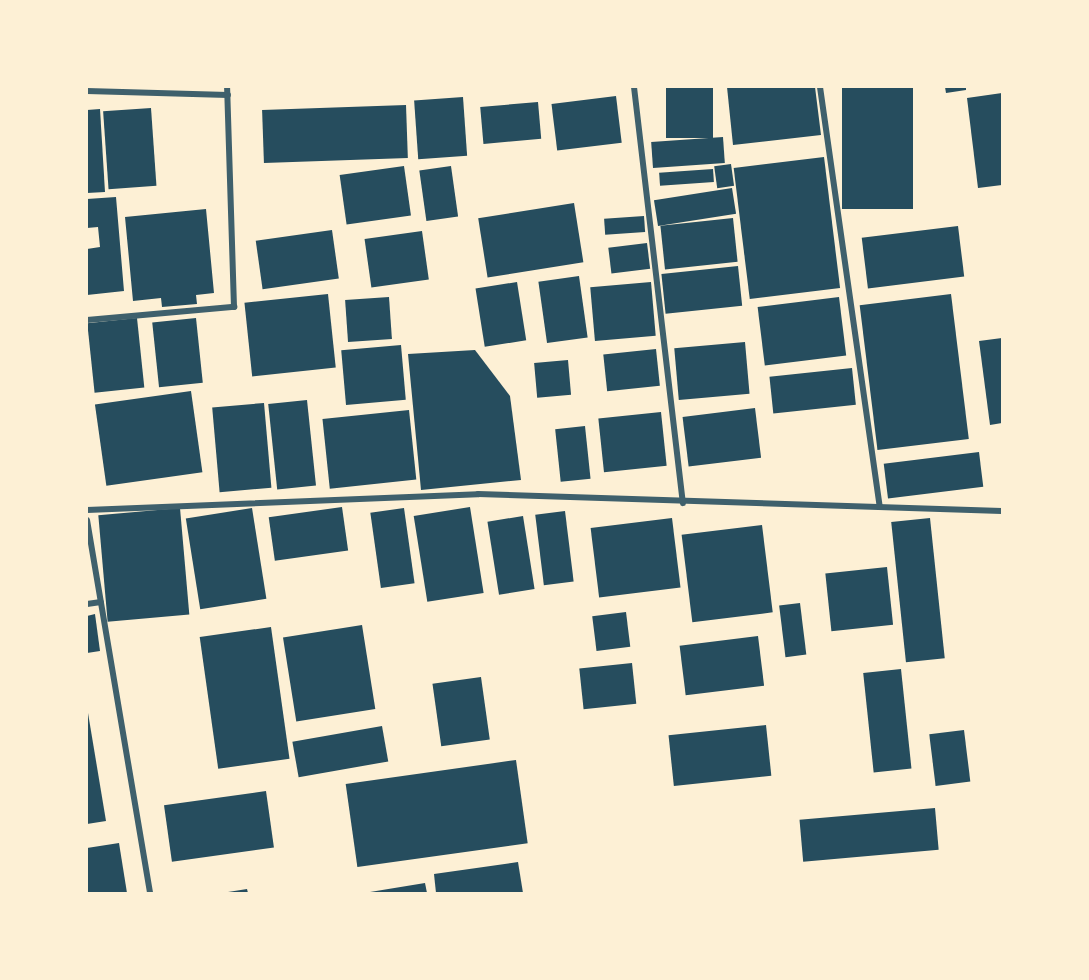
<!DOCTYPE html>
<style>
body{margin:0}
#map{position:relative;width:1089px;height:980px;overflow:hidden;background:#fdf0d5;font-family:Barlow,sans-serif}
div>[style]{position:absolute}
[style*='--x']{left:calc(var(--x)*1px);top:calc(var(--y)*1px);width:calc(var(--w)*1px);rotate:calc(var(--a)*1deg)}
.building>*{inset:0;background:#264d5e;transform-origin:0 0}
.minor>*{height:6px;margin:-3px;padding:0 3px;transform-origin:3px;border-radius:3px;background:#3f606c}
span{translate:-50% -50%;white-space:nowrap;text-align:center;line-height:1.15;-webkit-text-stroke:5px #fdf0d5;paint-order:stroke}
.frame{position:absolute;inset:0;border:88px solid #fdf0d5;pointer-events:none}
</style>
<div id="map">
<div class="building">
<i style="left:666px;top:87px;width:47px;height:51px"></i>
<i style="clip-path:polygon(727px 87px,815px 87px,821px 135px,733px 145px)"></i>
<i style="left:842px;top:87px;width:71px;height:122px"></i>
<i style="clip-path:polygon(945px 87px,966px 87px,966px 90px,946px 93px)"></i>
<i style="clip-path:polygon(1002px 93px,1002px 185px,978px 188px,967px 98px)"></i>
<i style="left:616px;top:96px;width:47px;height:65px;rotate:83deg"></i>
<i style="left:463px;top:97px;width:59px;height:49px;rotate:86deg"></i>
<i style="left:538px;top:102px;width:37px;height:58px;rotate:85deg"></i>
<i style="left:406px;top:105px;width:53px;height:144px;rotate:88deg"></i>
<i style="left:151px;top:108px;width:78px;height:48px;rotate:86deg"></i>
<i style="clip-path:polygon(100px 109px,105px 192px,87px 193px,87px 110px)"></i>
<i style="left:723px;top:137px;width:26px;height:72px;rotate:86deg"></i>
<i style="left:824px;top:157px;width:132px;height:91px;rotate:83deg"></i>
<i style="left:731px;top:164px;width:22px;height:17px;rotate:82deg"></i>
<i style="left:404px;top:166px;width:50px;height:65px;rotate:82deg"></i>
<i style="left:451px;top:166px;width:51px;height:32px;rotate:82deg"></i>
<i style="left:713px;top:169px;width:13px;height:54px;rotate:86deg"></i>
<i style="left:732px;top:188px;width:26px;height:79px;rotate:81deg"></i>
<i style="clip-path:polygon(116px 197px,124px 291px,87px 295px,87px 249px,100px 247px,98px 227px,87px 228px,87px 199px)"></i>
<i style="left:574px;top:203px;width:60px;height:97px;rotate:81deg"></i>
<i style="clip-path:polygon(206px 209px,214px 293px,196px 295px,197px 304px,162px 307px,161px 298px,133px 301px,125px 217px)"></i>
<i style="left:644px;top:216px;width:16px;height:40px;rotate:86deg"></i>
<i style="left:733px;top:218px;width:44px;height:73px;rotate:84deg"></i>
<i style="left:958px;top:226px;width:51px;height:97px;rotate:83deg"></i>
<i style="left:332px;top:230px;width:49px;height:77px;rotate:82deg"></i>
<i style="left:422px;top:231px;width:49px;height:58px;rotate:82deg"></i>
<i style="left:647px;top:243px;width:26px;height:39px;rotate:83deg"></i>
<i style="left:738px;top:266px;width:40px;height:77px;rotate:84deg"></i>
<i style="left:579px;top:276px;width:62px;height:41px;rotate:82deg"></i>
<i style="left:517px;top:282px;width:59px;height:42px;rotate:81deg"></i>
<i style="left:651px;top:282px;width:54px;height:61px;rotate:85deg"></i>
<i style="left:328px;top:294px;width:74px;height:84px;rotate:84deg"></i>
<i style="left:951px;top:294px;width:146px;height:92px;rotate:83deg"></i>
<i style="left:389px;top:297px;width:42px;height:44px;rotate:86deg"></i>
<i style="left:839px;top:297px;width:59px;height:82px;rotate:83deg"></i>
<i style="left:137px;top:318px;width:70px;height:50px;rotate:84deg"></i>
<i style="left:196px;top:318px;width:65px;height:44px;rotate:84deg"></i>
<i style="clip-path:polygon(1002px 338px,1002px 423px,990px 425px,979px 341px)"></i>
<i style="left:745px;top:342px;width:52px;height:71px;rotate:85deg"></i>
<i style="left:401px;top:345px;width:55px;height:60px;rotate:85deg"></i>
<i style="left:656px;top:349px;width:37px;height:53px;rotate:84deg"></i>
<i style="clip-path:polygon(475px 350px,510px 396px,521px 480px,421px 490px,408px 354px)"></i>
<i style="left:568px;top:360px;width:35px;height:34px;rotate:85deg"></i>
<i style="left:852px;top:368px;width:37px;height:83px;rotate:84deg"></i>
<i style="left:191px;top:391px;width:82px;height:97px;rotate:82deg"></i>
<i style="left:307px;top:400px;width:86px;height:39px;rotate:84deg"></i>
<i style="left:264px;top:403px;width:85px;height:52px;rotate:85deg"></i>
<i style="left:755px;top:408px;width:50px;height:73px;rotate:83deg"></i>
<i style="left:409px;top:410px;width:70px;height:87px;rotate:84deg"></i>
<i style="left:661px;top:412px;width:54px;height:63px;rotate:84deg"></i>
<i style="left:585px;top:426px;width:53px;height:30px;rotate:84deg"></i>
<i style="left:979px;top:452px;width:35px;height:96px;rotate:83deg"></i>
<i style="left:342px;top:507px;width:44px;height:74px;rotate:82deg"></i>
<i style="left:470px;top:507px;width:87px;height:57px;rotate:81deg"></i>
<i style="left:180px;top:508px;width:107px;height:82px;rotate:85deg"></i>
<i style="left:252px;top:508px;width:92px;height:67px;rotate:81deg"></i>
<i style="left:404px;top:508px;width:76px;height:34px;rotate:82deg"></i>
<i style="left:565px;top:511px;width:71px;height:30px;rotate:83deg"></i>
<i style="left:523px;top:516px;width:74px;height:36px;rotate:81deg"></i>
<i style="left:672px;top:518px;width:70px;height:82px;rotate:83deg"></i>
<i style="left:930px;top:518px;width:141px;height:39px;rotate:84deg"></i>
<i style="left:762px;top:525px;width:88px;height:81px;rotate:83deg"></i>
<i style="left:887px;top:567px;width:58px;height:62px;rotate:84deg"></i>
<i style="left:800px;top:603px;width:52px;height:21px;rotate:83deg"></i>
<i style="left:626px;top:612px;width:35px;height:34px;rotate:83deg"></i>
<i style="clip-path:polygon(95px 614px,100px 651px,87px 653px,87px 616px)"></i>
<i style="left:362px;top:625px;width:85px;height:80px;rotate:81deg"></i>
<i style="left:271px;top:627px;width:133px;height:72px;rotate:82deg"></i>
<i style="left:758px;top:636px;width:50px;height:79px;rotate:83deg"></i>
<i style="left:632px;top:663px;width:41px;height:53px;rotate:84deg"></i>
<i style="left:901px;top:669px;width:100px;height:38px;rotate:84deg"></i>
<i style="left:481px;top:677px;width:63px;height:49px;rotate:82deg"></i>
<i style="clip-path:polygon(87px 707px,106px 821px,87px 824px)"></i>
<i style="left:766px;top:725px;width:51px;height:98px;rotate:84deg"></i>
<i style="left:382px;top:726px;width:36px;height:91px;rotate:80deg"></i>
<i style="left:964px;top:730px;width:52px;height:35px;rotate:83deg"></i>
<i style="left:516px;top:760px;width:84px;height:172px;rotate:82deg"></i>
<i style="left:266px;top:791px;width:57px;height:103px;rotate:82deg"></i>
<i style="left:935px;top:808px;width:42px;height:136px;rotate:85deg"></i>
<i style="clip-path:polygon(119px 843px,127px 893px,87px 893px,87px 848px)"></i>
<i style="clip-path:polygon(518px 862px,523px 893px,436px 893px,434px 874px)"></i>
<i style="clip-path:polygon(425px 883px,427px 893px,370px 893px,370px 892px)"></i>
<i style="clip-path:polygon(247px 889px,248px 893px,228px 893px,228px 892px)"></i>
</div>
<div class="minor">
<i style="--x:634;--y:87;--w:419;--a:83.3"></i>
<i style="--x:820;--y:87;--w:423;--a:81.9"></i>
<i style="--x:87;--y:91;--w:141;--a:1.6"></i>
<i style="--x:87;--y:320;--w:148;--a:-5.1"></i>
<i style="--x:234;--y:307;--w:220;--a:-91.8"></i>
<i style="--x:87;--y:510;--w:391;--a:-2.3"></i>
<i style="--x:478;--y:494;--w:524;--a:1.86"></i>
<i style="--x:87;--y:520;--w:378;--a:80.4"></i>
<i style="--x:87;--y:604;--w:14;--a:-8"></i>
</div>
<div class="frame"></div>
</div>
